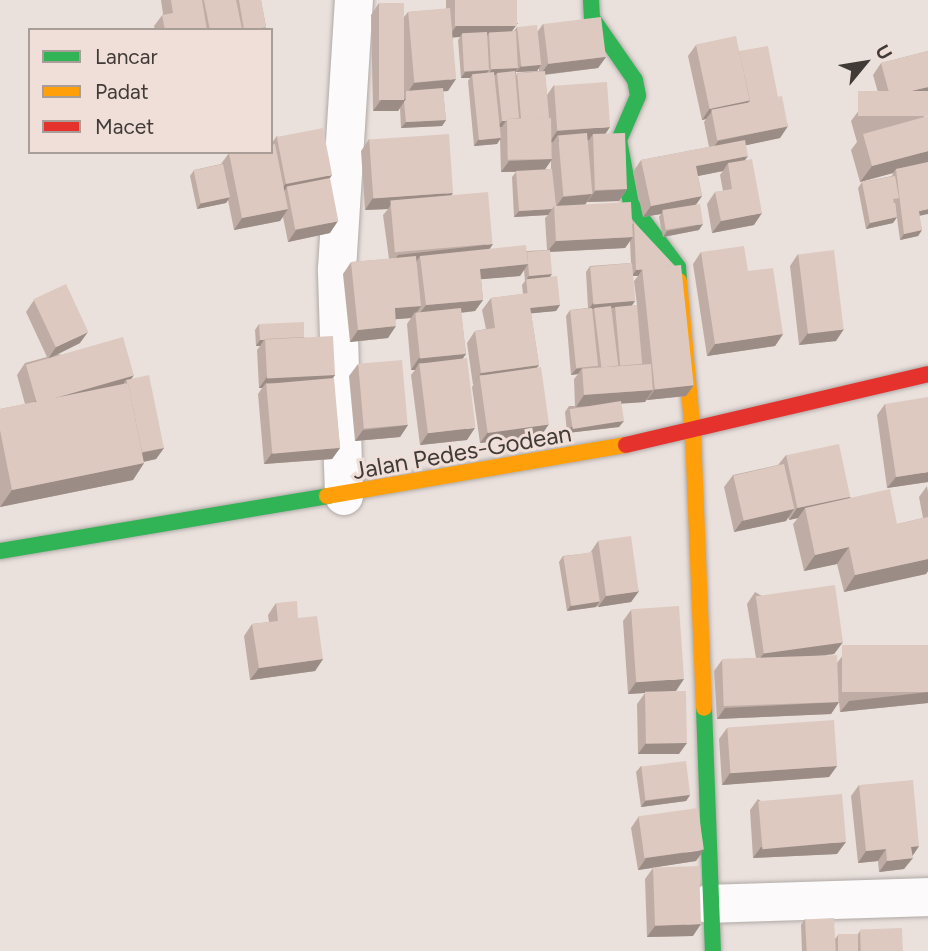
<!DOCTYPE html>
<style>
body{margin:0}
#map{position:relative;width:928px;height:951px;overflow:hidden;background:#eae1dd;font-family:Figtree,sans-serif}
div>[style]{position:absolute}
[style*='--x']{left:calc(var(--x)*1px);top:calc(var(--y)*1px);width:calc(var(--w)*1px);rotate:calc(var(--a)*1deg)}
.roads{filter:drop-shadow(0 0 2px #b0a9a6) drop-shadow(0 0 2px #b0a9a6)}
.street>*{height:38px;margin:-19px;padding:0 19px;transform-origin:19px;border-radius:19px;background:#fcfafa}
.fast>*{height:16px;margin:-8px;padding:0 8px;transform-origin:8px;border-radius:8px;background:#30b455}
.slow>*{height:16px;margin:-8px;padding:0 8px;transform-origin:8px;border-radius:8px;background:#ff9f0a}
.jam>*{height:16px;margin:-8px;padding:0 8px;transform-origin:8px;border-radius:8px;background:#e5322d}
.wall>*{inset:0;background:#bfada5}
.shaded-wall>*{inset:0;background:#9b8d86}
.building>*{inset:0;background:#dec9c0;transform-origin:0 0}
span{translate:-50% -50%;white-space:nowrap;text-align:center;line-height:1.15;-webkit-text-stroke:6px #efdfd8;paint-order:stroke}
.street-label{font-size:24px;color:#413b38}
.legend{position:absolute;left:28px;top:28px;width:245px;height:126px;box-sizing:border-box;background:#efdfd8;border:2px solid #a99d98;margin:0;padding:9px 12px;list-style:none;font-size:21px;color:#413b38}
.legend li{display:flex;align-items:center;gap:14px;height:35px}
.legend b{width:35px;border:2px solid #a99d98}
.north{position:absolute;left:830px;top:28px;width:70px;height:70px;-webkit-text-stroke:5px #efdfd8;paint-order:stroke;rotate:60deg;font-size:19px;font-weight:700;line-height:28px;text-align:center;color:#413b38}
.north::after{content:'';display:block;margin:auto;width:24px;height:32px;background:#413b38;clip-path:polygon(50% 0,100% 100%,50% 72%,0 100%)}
</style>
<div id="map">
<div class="roads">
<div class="street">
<i style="--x:344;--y:496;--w:227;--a:-91.8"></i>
<i style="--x:337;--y:269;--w:270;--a:-86.4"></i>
<i style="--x:708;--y:904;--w:220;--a:-1.8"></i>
</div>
<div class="fast">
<i style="--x:591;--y:0;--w:18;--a:87"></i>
<i style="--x:592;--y:18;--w:75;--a:55.3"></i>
<i style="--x:635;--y:80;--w:16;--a:79"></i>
<i style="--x:638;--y:96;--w:48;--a:113.4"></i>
<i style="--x:619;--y:140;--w:65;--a:79.4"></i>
<i style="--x:631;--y:204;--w:79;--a:53.3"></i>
<i style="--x:678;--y:267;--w:14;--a:86"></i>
<i style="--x:0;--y:551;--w:332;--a:-9.5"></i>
<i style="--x:704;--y:708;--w:243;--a:87.9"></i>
</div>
<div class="slow">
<i style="--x:679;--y:281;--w:154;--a:84.8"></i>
<i style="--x:693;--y:434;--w:274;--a:87.7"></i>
<i style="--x:327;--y:496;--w:303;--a:-9.7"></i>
</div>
<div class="jam">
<i style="--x:626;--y:445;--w:310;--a:-13.2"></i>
</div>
</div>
<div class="wall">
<i style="clip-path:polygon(161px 0,261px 0,266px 27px,264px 30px,155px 30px,154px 26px,163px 14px)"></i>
<i style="clip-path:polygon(evenodd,446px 0,517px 0,512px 31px,514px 31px,517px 27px,538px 31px,543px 24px,606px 57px,598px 68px,545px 75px,547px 95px,554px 85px,605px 134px,627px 189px,619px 201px,587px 202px,585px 205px,633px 224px,634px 222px,694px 385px,686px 396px,647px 400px,647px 399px,645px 402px,621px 403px,619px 427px,567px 433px,565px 412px,569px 406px,575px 406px,574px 379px,578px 374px,571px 375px,566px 316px,570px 310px,588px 308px,586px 272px,590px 266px,631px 263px,630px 241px,625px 248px,550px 252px,550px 277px,560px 305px,556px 311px,531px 313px,539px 365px,537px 368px,541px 436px,480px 443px,472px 387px,474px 384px,473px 385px,467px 343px,475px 331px,486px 329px,482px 310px,491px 298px,523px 294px,522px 285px,525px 281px,524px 270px,520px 276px,481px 279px,483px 300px,475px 311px,461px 313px,466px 354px,463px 358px,467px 440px,420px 445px,411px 375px,415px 370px,411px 370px,407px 324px,411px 318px,396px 319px,388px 338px,350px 342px,343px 274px,351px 262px,389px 259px,383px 215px,388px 209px,365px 210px,361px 151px,369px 139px,450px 197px,490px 249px,527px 251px,547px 250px,545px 218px,548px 215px,514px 217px,512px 177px,516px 172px,501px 172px,500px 139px,497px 144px,474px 146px,468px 81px,470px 78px,461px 78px,458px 40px,460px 37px,453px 37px,448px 91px,443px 91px,446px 120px,442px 126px,401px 128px,400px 108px,398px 111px,373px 111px,371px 15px,379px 3px,404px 17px,408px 12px,446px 9px,446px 0,539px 68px,539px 71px,517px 73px,516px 76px,516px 71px,516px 72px,537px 71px,539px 68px,446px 0,551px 161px,551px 169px,545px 169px,551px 161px,446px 0,633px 276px,638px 276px,634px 281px,637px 305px,632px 306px,633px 276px)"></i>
<i style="clip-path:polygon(696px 45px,739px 51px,778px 97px,788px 126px,780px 138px,746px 145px,745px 160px,754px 225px,712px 233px,707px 204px,715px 192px,723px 191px,720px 175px,723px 171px,698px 176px,702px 196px,696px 205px,699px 230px,663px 237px,659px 217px,661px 214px,643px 217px,633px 172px,641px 160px,709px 147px,704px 122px,706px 119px,702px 120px,688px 56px)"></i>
<i style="clip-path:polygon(928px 51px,919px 216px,922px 230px,918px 236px,900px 240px,895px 203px,894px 204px,897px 217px,893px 223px,866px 229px,858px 188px,862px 182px,892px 176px,893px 173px,860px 182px,851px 150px,857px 142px,851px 121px,860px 109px,881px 103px,873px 75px,881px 63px)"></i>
<i style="clip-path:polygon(277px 136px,330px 178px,330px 233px,288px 242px,283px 217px,280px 221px,234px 230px,228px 200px,226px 203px,197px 209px,190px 176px,194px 170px,221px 164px,229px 153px,271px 144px)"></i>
<i style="clip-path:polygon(701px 252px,748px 271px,783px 334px,775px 346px,707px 356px,693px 264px)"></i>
<i style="clip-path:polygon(798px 254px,836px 341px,799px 345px,790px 266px)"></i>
<i style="clip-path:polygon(34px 300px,80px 343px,58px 354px,134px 375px,131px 379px,164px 448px,156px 459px,144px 462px,144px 463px,133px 480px,0 507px,0 409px,25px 404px,17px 375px,25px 363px,47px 357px,26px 312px)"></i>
<i style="clip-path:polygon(259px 324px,304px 337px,335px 375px,333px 378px,340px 448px,332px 459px,264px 464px,258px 394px,262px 388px,259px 388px,257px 350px,260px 346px,256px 346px,255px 330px)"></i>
<i style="clip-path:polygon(358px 364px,408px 425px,400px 437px,355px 441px,349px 376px)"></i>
<i style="clip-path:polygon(885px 404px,928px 482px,887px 488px,877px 415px)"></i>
<i style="clip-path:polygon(786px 455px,850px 497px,897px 524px,923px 518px,919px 497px,927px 486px,928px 492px,928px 571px,926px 574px,844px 592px,837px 564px,804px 571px,793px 524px,798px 518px,789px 520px,788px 517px,786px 521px,734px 532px,724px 487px,733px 475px,778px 465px)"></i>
<i style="clip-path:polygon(598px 541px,639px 591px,631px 602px,598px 607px,597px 605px,596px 607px,567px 611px,559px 562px,563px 556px,590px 553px)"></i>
<i style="clip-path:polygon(755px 592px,843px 642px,834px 654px,826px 655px,837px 663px,843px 655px,928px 645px,928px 703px,840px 712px,839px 702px,831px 714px,717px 719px,714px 671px,722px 660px,756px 658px,747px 604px)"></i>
<i style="clip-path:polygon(276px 603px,298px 618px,323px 659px,315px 671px,250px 680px,244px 636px,252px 624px,269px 622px,268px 615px)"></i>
<i style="clip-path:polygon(631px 610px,676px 691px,657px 692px,679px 754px,638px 754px,637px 704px,645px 693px,628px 694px,623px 621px)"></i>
<i style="clip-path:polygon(727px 728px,837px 766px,829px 777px,722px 785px,719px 739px)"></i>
<i style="clip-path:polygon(641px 766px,690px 795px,686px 801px,641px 807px,636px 772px)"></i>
<i style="clip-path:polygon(859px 785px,919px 846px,904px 869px,879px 872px,878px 861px,858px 863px,851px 796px)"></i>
<i style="clip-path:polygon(758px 799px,837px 854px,753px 858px,750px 810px)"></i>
<i style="clip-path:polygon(639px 816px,696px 861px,656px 867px,693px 936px,647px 937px,645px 879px,653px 868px,638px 870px,631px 828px)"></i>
<i style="clip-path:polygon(805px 919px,835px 939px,838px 935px,858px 934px,860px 931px,903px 951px,802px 951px,801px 925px)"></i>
</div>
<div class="shaded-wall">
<i style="clip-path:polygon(518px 23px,510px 34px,489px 33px,487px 36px,462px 34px,460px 37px,448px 38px,456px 26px)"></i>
<i style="clip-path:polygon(606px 57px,598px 68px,540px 75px,548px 64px)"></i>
<i style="clip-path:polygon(541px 65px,537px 71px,516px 72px,521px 66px)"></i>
<i style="clip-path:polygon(518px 68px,514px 74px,497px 73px,496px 75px,488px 75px,492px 69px)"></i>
<i style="clip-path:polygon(489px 70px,485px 76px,472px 75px,470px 78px,461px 78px,465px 72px)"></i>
<i style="clip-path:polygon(456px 79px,448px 91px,406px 95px,414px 83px)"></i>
<i style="clip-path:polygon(928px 87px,928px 96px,882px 108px,890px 96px)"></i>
<i style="clip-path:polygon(406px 99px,398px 111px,373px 111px,381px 100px)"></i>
<i style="clip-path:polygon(750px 100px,742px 111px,712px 111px,706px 119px,702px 120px,710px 108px)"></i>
<i style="clip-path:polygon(446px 120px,442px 126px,401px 128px,406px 122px)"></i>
<i style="clip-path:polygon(502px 121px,506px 121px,502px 127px,497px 127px)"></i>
<i style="clip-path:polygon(788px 126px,780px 138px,710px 153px,718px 141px)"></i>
<i style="clip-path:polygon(610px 127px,602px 139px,593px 134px,589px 140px,558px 142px,558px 135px,553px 142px,549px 143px,557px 131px)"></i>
<i style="clip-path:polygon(501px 138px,497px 144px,474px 146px,478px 140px)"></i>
<i style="clip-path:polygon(928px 151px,928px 164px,896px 169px,893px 173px,860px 182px,872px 166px)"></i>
<i style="clip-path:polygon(748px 156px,740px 167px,728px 163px,723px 171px,688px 178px,696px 166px)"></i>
<i style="clip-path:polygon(552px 159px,544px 171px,501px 172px,509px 161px)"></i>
<i style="clip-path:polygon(332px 175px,324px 187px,287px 187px,282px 194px,278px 195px,286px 183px)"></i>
<i style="clip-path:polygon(627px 189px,619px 201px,587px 202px,595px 191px)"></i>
<i style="clip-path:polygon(453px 193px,445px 205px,391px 204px,388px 209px,365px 210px,373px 198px)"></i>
<i style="clip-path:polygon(592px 194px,584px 206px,555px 208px,563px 197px)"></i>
<i style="clip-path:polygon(702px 196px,694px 207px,663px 211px,661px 214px,643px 217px,651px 206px)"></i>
<i style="clip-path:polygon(230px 197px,226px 203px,197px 209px,201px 203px)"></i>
<i style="clip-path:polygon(288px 209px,280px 221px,234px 230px,242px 218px)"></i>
<i style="clip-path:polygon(552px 209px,548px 215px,514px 217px,519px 211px)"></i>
<i style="clip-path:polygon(928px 209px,928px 214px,914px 217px,919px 211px)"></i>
<i style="clip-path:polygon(762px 213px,754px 225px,712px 233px,721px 221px)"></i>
<i style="clip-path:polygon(897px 217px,893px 223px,866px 229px,870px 223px)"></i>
<i style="clip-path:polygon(338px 221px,330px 233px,288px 242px,296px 230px)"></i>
<i style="clip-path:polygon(703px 224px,699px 230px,663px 237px,667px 231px)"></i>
<i style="clip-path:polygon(922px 230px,918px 236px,900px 240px,904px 234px)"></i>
<i style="clip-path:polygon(633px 237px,625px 248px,547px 252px,556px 241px)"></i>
<i style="clip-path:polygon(493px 244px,485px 256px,420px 256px,415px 264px,390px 266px,398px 255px)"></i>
<i style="clip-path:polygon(528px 264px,520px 276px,472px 280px,480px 269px)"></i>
<i style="clip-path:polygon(636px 270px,642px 270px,638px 276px,632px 276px)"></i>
<i style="clip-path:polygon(552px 274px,548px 280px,526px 280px,529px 276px)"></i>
<i style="clip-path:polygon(483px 300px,475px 311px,417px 317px,426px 305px)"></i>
<i style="clip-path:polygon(635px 301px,631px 307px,589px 309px,593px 303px)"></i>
<i style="clip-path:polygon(560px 305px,556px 311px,525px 314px,529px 308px)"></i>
<i style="clip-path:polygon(421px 306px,415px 315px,415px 312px,411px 318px,386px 320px,395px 308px)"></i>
<i style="clip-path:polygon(396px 326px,388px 338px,350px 342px,358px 330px)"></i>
<i style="clip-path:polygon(844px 329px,836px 341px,799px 345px,808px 333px)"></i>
<i style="clip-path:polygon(88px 332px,80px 343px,48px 359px,56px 347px)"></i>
<i style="clip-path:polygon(783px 334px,775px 346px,707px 356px,715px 344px)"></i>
<i style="clip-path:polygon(260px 340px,264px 340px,260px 346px,256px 346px)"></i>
<i style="clip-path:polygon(466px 354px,457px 366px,419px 363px,415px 370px,411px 370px,419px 358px)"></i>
<i style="clip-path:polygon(539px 365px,530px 376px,480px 375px,473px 385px,481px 373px)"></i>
<i style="clip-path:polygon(582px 368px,578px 374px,571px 375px,576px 369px)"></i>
<i style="clip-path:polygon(134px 375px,127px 385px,126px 380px,121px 388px,27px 413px,35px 401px)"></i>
<i style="clip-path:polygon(335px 375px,327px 386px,266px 383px,262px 388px,259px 388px,267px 377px)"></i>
<i style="clip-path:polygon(694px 385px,686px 396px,647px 400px,655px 389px)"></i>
<i style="clip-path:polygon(653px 390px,645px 402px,576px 407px,584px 395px)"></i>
<i style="clip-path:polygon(624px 421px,619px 427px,567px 433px,571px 427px)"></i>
<i style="clip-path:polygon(549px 424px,541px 436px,480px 443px,488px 432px)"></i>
<i style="clip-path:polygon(408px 425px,400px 437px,355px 441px,363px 430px)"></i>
<i style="clip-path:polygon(475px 428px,467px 440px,420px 445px,428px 433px)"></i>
<i style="clip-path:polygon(164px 448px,156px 459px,133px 464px,141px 453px)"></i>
<i style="clip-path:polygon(340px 448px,332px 459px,264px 464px,272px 453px)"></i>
<i style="clip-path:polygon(144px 463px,133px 480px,0 507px,12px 490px)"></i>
<i style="clip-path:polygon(928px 472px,928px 482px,887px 488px,896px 477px)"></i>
<i style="clip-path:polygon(850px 497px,842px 509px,805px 508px,798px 518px,789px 520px,797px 508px)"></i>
<i style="clip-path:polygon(794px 509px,786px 521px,734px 532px,742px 521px)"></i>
<i style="clip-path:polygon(849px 547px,837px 564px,804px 571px,815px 555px)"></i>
<i style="clip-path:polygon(928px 559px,928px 571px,926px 574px,844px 592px,855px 575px)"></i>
<i style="clip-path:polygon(639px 591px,631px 602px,598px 607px,606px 596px)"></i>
<i style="clip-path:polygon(600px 601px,596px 607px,567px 611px,571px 605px)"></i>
<i style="clip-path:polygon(843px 642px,834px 654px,756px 663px,765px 652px)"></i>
<i style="clip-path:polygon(323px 659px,315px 671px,250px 680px,259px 668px)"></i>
<i style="clip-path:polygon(684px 679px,676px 691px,628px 694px,636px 682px)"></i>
<i style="clip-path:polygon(928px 692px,928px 703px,840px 712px,849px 701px)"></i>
<i style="clip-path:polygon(839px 702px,831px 714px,717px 719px,725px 708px)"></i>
<i style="clip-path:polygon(646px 743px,687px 743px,679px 754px,638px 754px)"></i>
<i style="clip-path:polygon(837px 766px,829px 777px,722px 785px,730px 773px)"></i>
<i style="clip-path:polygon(690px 795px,686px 801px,641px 807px,645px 801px)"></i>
<i style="clip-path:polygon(846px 842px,837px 854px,753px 858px,761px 847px)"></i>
<i style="clip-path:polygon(919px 846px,911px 858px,911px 847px)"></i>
<i style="clip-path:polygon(886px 849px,878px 861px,858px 863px,866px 851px)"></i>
<i style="clip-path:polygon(704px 850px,696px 861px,638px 870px,646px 858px)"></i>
<i style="clip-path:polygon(913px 858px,904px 869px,879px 872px,887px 861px)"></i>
<i style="clip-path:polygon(701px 924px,693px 936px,647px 937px,655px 926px)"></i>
</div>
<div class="building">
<i style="clip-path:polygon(171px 0,202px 0,207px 30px,165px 30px,162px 15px,173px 13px)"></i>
<i style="clip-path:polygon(204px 0,236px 0,242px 29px,210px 30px)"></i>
<i style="clip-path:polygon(239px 0,261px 0,266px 27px,252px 30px,244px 30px)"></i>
<i style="left:455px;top:0;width:62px;height:26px"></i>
<i style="left:379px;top:3px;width:25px;height:97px"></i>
<i style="left:450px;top:8px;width:71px;height:42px;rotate:85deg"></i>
<i style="left:601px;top:17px;width:40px;height:58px;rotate:83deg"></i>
<i style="left:537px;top:25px;width:40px;height:20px;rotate:84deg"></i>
<i style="left:516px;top:31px;width:37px;height:27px;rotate:87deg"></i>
<i style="left:487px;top:32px;width:38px;height:25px;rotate:87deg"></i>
<i style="left:736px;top:36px;width:66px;height:41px;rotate:78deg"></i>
<i style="clip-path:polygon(768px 46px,778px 97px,749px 103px,750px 100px,739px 51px)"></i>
<i style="clip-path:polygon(928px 51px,928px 87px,890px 96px,881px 63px)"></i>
<i style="clip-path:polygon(515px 71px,519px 118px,507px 119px,506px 121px,502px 121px,497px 73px)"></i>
<i style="left:545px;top:71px;width:47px;height:28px;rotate:85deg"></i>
<i style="left:494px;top:72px;width:66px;height:22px;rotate:84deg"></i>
<i style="left:607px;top:82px;width:45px;height:53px;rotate:86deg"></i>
<i style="clip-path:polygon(443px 88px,446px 120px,406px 122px,404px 102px,406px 99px,406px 91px)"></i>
<i style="left:928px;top:91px;width:25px;height:70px;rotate:90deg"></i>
<i style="left:782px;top:96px;width:31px;height:72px;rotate:79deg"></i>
<i style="clip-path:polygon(928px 116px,928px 151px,872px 166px,863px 134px)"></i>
<i style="left:551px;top:118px;width:41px;height:44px;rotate:89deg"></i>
<i style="left:323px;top:128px;width:48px;height:47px;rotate:79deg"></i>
<i style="left:587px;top:133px;width:61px;height:29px;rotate:85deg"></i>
<i style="left:625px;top:133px;width:56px;height:32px;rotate:88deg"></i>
<i style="left:449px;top:134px;width:59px;height:80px;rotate:86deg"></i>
<i style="clip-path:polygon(745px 140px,748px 156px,696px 166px,702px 196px,651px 206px,641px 160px)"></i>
<i style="clip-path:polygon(275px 144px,288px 209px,242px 218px,229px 153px,271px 152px,271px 145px)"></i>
<i style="clip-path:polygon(752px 159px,762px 213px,721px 221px,715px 192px,732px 189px,728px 163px)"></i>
<i style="clip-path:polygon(928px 162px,928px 209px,919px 211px,922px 230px,904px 234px,896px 169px)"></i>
<i style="left:223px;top:164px;width:34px;height:30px;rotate:78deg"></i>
<i style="clip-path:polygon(552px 169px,556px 206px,554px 206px,552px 209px,519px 211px,516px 171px)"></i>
<i style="clip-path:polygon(895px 176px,899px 198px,893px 199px,897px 217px,870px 223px,862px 182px)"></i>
<i style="left:330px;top:178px;width:44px;height:44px;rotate:79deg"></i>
<i style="left:488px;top:192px;width:52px;height:98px;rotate:85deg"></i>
<i style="left:631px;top:202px;width:35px;height:77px;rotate:87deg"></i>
<i style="left:700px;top:204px;width:20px;height:38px;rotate:81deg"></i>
<i style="clip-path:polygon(634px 222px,675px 266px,636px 270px)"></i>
<i style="clip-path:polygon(526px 245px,528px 264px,480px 269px,483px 300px,426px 305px,420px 256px)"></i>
<i style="clip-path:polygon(744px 246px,748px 271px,773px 268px,783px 334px,715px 344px,701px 252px)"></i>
<i style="left:550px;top:250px;width:24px;height:23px;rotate:85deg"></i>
<i style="left:834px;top:250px;width:80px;height:36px;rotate:83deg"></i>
<i style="clip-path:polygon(416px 256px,421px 306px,395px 308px,396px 326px,358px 330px,351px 262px)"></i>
<i style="left:632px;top:263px;width:38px;height:42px;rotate:85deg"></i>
<i style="left:681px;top:265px;width:121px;height:39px;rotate:84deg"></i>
<i style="left:557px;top:276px;width:29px;height:31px;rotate:84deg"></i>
<i style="left:66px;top:284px;width:53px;height:36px;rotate:65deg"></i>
<i style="clip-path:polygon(528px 293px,539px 365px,481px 373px,475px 331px,495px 328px,491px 298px)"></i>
<i style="left:637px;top:305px;width:59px;height:22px;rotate:85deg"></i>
<i style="left:611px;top:306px;width:60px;height:17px;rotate:83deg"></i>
<i style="left:461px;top:308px;width:46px;height:46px;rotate:84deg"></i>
<i style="left:592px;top:308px;width:58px;height:22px;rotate:84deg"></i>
<i style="clip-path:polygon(304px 322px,304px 337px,265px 339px,264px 340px,260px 340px,259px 324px)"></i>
<i style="left:333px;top:336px;width:39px;height:68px;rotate:87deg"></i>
<i style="left:123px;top:337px;width:40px;height:101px;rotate:74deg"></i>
<i style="left:467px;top:358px;width:70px;height:48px;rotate:83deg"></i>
<i style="left:402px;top:360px;width:65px;height:44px;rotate:85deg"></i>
<i style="left:651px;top:364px;width:26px;height:69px;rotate:86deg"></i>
<i style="left:541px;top:367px;width:58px;height:62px;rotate:82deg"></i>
<i style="clip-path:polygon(149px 375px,164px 448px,142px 452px,128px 383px,127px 383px,126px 380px)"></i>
<i style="left:334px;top:378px;width:70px;height:68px;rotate:85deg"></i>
<i style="clip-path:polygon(128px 383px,144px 463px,12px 490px,0 430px,0 409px)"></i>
<i style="clip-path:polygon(928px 397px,928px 472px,896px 477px,885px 404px)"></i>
<i style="left:621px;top:401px;width:20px;height:52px;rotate:81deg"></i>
<i style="left:839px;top:444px;width:54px;height:54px;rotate:78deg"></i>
<i style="left:784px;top:464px;width:46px;height:52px;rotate:77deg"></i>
<i style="clip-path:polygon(890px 489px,897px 524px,928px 517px,928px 559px,855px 575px,849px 547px,815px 555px,805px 508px)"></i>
<i style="left:631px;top:536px;width:56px;height:33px;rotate:82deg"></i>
<i style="left:592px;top:552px;width:50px;height:29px;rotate:81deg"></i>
<i style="left:835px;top:585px;width:58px;height:80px;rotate:82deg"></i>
<i style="clip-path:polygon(297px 601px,298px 618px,317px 616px,323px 659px,259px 668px,252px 624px,278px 621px,276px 603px)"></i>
<i style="left:679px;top:606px;width:73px;height:48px;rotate:86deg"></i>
<i style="left:928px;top:645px;width:47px;height:86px;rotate:90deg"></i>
<i style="left:837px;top:655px;width:47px;height:115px;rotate:88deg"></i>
<i style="left:686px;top:691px;width:52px;height:41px;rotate:89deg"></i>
<i style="left:834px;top:720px;width:46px;height:107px;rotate:86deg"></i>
<i style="left:686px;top:761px;width:34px;height:45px;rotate:83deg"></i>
<i style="clip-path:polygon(913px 780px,919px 846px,911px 847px,913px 858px,887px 861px,886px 849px,866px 851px,859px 785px)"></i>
<i style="left:842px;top:794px;width:48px;height:84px;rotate:85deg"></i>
<i style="left:698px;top:808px;width:42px;height:60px;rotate:82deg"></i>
<i style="left:699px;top:866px;width:58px;height:46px;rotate:88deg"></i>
<i style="left:834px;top:918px;width:33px;height:29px;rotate:87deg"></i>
<i style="left:902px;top:928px;width:23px;height:42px;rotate:88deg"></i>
<i style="left:858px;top:934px;width:17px;height:20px;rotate:90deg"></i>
</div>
<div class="street-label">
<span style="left:462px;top:452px;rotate:-10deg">Jalan Pedes-Godean</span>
</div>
<ul class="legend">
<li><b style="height:9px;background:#30b455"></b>Lancar</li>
<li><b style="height:9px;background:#ff9f0a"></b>Padat</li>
<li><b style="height:9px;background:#e5322d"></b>Macet</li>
</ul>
<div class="north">U</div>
</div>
